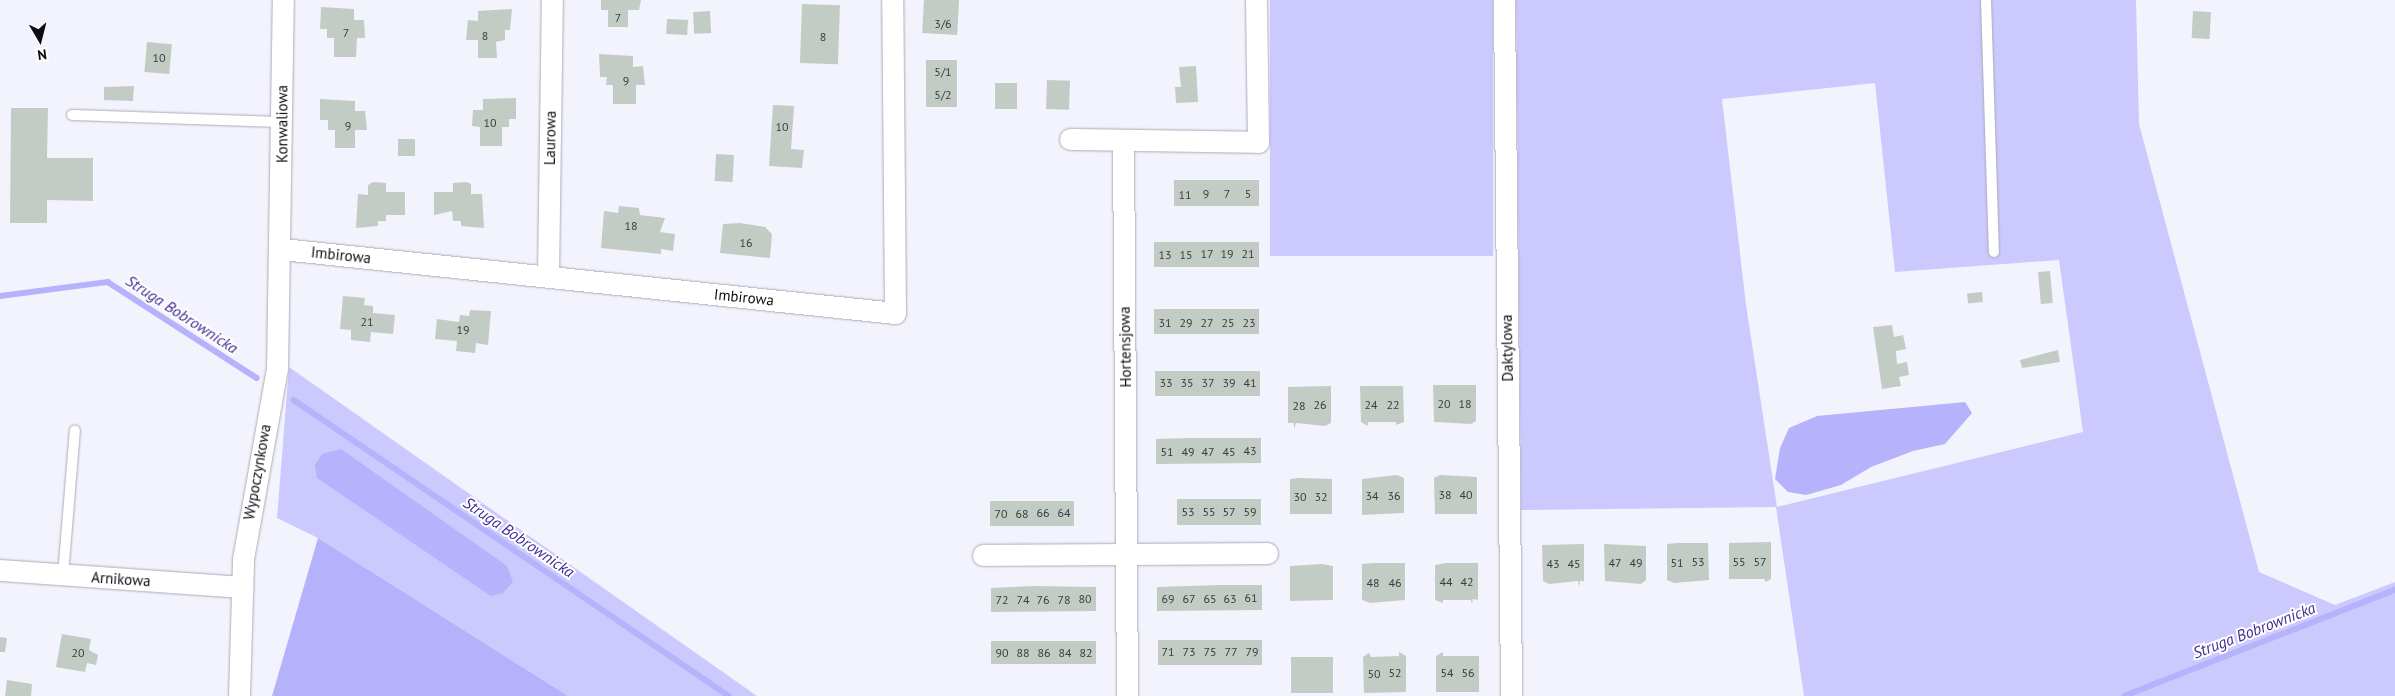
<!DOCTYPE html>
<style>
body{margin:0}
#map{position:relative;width:2395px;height:696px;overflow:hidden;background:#f3f3fe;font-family:"PT Sans",sans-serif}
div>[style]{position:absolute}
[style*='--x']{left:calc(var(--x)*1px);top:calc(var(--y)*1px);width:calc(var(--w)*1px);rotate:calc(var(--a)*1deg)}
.green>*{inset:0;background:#cbc9fd;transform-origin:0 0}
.forest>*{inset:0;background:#b5b1fa}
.water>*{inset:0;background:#b6b2fb}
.stream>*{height:5.5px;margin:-2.75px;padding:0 2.75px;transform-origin:2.75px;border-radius:2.75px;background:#b6b2fb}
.building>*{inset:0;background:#c2ccc4;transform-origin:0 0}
.roads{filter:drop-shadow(0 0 1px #ababb5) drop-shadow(0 0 1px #ababb5)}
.lane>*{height:10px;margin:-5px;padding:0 5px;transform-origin:5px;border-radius:5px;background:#fff}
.street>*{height:21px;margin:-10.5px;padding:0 10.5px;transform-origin:10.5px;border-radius:10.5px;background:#fff}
span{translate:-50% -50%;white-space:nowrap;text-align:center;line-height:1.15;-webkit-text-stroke:4px #fff;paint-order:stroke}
.number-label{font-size:12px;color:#3a3c3d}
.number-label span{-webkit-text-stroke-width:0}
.street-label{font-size:15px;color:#0c0c10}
.water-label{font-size:16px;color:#422c92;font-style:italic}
.north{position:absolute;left:15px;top:15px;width:50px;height:50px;-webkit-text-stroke:4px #fff;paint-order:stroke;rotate:172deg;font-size:14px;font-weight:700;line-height:20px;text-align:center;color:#0c0c10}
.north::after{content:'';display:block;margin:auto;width:18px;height:22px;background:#0c0c10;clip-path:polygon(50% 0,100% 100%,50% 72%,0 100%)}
</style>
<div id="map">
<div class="green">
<i style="left:1270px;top:0;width:223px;height:256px"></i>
<i style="clip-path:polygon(evenodd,1516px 0,2136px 0,2139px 124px,2259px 572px,2335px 605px,2395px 582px,2395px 696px,1804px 696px,1776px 507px,1521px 510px,1516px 0,1875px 83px,1895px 272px,2059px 260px,2083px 432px,1777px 507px,1746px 305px,1722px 99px,1875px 83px)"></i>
<i style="clip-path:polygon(289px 367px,757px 696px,568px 696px,318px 538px,277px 518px)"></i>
</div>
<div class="forest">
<i style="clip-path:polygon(318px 538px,568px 696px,272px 696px)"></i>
</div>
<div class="water">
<i style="clip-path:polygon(1965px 402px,1972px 413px,1945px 444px,1913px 451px,1871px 467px,1841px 485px,1806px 495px,1788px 492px,1775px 479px,1780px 448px,1789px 428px,1817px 416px)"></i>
<i style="clip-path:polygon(341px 449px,507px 566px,513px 582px,503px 593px,491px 596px,317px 478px,315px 465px,322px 454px)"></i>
</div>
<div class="stream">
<i style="--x:0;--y:296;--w:109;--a:-7.4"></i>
<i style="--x:108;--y:282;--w:177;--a:32.8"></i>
<i style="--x:294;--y:400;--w:526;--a:34.23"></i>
<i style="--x:2124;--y:696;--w:291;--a:-21.4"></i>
</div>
<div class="building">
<i style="clip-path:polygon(601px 0,641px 0,639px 10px,628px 10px,628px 27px,608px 27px,608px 10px,601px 10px)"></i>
<i style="left:959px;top:0;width:35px;height:35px;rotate:93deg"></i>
<i style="left:802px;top:4px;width:38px;height:59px;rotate:2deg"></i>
<i style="clip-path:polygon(321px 7px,354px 9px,354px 20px,364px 20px,365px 38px,357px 38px,356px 57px,334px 57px,334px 38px,327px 38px,327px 29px,320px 29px)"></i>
<i style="clip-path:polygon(512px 9px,510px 30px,505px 30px,505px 40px,496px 42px,497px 58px,478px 58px,478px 40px,466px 40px,468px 20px,478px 21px,478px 11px)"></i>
<i style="left:710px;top:11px;width:22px;height:17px;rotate:87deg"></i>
<i style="left:2193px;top:11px;width:18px;height:27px;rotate:3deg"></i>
<i style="left:667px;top:19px;width:21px;height:15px;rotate:3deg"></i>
<i style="left:147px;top:42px;width:25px;height:30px;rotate:5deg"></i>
<i style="clip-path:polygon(599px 54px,633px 56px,633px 67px,643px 66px,645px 85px,636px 85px,636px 104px,613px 104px,613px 85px,606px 85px,607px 77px,600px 77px)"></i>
<i style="left:926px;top:60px;width:31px;height:47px"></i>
<i style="clip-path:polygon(1196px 66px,1198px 102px,1176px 103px,1175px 87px,1181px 87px,1179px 67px)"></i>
<i style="left:1047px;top:80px;width:23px;height:29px;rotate:2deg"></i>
<i style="left:995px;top:83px;width:22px;height:26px"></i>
<i style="clip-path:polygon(134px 86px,133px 101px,104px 100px,104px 87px)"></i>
<i style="clip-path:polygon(516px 98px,516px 119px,509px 119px,509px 127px,502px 127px,502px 146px,480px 146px,480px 127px,472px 126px,473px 110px,483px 110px,483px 99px)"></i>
<i style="clip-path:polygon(320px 99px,355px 101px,355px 111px,365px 111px,367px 130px,355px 130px,355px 148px,335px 148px,335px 130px,328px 130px,328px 120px,320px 120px)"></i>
<i style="clip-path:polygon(773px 105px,794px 106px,791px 149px,804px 150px,802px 168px,769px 166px)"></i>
<i style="clip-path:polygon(11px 108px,48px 108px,47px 158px,93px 158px,93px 201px,47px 200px,47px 223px,10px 223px)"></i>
<i style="left:398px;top:139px;width:17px;height:17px"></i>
<i style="left:716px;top:154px;width:18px;height:27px;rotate:3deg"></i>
<i style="left:1259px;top:180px;width:26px;height:85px;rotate:90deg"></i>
<i style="clip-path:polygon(373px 182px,386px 183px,386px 192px,405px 192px,405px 215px,386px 215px,386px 221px,378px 221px,378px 226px,356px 228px,358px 194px,368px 195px,368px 185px)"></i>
<i style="clip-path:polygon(467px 182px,471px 184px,471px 194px,482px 194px,484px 228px,461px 226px,461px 221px,453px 221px,452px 211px,434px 215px,434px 192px,453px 192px,453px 183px)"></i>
<i style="clip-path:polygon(619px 206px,639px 208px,640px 215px,665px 218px,660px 232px,675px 234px,673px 251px,661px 249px,661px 254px,601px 248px,604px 211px,618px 213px)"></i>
<i style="clip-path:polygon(740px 223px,765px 227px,772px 234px,770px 258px,720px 253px,723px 224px)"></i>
<i style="left:1259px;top:242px;width:25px;height:105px;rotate:90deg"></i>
<i style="left:2050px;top:271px;width:32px;height:12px;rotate:85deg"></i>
<i style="left:1982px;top:292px;width:10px;height:15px;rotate:84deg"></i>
<i style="clip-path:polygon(343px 296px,365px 298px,364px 305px,373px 306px,373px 313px,395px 315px,393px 334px,371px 332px,370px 342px,351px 340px,351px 330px,340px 329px)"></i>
<i style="left:1259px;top:309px;width:25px;height:105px;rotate:90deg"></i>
<i style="clip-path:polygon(470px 310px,491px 311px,488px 345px,476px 343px,475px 353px,456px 351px,457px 341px,435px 339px,437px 319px,459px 322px,460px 315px,469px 316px)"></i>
<i style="clip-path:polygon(1892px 325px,1894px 337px,1903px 335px,1906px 349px,1896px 351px,1897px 364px,1907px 362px,1909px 375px,1899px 377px,1901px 386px,1882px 389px,1873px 327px)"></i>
<i style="clip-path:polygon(2058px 350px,2060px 362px,2022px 368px,2020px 360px)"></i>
<i style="left:1260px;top:371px;width:25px;height:105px;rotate:90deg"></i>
<i style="clip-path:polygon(1433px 385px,1476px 385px,1476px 421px,1471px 424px,1434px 422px)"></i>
<i style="clip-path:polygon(1331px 386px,1331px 423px,1325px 426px,1296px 423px,1294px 429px,1294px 423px,1288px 423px,1288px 387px)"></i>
<i style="clip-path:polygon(1360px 386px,1403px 386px,1404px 422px,1396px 425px,1396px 422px,1368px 422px,1368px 426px,1361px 422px)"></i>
<i style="clip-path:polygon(1189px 438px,1261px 438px,1261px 463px,1156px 464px,1156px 439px)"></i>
<i style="clip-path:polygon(1397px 475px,1404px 478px,1404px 513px,1362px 515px,1362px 479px)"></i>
<i style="clip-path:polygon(1440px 475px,1477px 477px,1477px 514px,1435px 514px,1434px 478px)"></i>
<i style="clip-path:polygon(1300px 478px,1332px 479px,1332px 514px,1290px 514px,1290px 479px)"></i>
<i style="left:1261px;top:499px;width:26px;height:84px;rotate:90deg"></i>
<i style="left:1074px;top:501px;width:25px;height:84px;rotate:90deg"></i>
<i style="clip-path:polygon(1771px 542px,1771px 579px,1766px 582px,1764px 579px,1729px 579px,1729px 543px)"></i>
<i style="clip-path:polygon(1677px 543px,1708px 543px,1709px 580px,1674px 583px,1667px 580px,1667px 544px)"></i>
<i style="clip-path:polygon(1584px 544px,1584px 581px,1580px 581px,1579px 587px,1578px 581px,1549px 584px,1543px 581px,1542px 545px)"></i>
<i style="clip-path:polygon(1604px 544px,1646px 546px,1646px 580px,1641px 584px,1605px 581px)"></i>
<i style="clip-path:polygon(1373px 563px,1405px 563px,1405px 600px,1370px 603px,1362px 600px,1362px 564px)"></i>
<i style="clip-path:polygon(1445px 563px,1478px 563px,1478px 600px,1473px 599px,1472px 604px,1471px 600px,1443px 600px,1443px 603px,1435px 600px,1435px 565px)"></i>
<i style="clip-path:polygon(1322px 564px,1333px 566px,1333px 600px,1290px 601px,1290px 566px)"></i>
<i style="clip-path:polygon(1220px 585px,1262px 585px,1262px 610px,1157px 611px,1157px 587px)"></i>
<i style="clip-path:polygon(1033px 586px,1096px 587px,1096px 611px,991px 612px,991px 588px)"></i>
<i style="clip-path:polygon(62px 634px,91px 639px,89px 650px,98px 655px,96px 665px,87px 663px,85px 672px,56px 667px)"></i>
<i style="clip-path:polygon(0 637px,7px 638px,5px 652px,0 652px)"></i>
<i style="left:1158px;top:640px;width:104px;height:25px"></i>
<i style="left:1096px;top:641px;width:23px;height:105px;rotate:90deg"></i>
<i style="clip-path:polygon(1399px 652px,1406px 656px,1406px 692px,1364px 693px,1363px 657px,1369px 653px,1371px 657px,1399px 656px)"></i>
<i style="clip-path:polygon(1443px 652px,1443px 656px,1479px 656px,1479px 692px,1436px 692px,1436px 656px)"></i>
<i style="left:1291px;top:657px;width:42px;height:36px"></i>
<i style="clip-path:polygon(7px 680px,32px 684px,31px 696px,5px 696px)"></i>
</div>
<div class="roads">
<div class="lane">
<i style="--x:1986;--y:0;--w:252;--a:88.2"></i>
<i style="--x:72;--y:115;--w:210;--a:1.9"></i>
<i style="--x:63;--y:575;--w:145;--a:-85.3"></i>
</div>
<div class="street">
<i style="--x:1504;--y:0;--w:696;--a:89.42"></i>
<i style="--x:1070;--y:139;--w:188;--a:0.9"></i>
<i style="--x:1258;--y:142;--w:142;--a:-90.8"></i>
<i style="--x:1123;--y:140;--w:556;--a:89.59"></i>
<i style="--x:282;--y:249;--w:616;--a:5.96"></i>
<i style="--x:895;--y:313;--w:313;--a:-90.5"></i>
<i style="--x:548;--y:276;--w:276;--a:-89.2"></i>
<i style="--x:983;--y:555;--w:284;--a:-0.4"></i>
<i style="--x:0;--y:570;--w:243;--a:4"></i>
<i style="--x:239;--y:696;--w:137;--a:-88.3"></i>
<i style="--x:243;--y:559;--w:193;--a:-79.9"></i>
<i style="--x:277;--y:369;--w:369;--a:-89.1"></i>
</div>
</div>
<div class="number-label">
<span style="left:618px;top:18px">7</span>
<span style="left:943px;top:24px">3/6</span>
<span style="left:346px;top:33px">7</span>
<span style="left:485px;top:36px">8</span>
<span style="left:823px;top:37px">8</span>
<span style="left:159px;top:58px">10</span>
<span style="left:943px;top:72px">5/1</span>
<span style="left:626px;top:81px">9</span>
<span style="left:943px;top:95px">5/2</span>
<span style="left:490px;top:123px">10</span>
<span style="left:348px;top:126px">9</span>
<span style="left:782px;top:127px">10</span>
<span style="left:1206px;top:194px">9</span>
<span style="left:1227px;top:194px">7</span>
<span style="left:1248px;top:194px">5</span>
<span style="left:1185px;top:195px">11</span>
<span style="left:631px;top:226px">18</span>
<span style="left:746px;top:243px">16</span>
<span style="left:1207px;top:254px">17</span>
<span style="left:1227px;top:254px">19</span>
<span style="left:1248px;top:254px">21</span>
<span style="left:1165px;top:255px">13</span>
<span style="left:1186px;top:255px">15</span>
<span style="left:367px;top:322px">21</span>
<span style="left:1165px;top:323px">31</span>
<span style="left:1186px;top:323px">29</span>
<span style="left:1207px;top:323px">27</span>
<span style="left:1228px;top:323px">25</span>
<span style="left:1249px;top:323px">23</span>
<span style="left:463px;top:330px">19</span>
<span style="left:1166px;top:383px">33</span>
<span style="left:1187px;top:383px">35</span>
<span style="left:1208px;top:383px">37</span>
<span style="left:1229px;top:383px">39</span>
<span style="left:1250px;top:383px">41</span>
<span style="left:1444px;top:404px">20</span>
<span style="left:1465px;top:404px">18</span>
<span style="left:1320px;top:405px">26</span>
<span style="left:1371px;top:405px">24</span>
<span style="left:1393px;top:405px">22</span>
<span style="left:1299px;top:406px">28</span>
<span style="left:1250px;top:451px">43</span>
<span style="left:1167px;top:452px">51</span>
<span style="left:1188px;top:452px">49</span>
<span style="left:1208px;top:452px">47</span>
<span style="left:1229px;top:452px">45</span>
<span style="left:1445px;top:495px">38</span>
<span style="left:1466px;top:495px">40</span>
<span style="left:1372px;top:496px">34</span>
<span style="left:1394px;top:496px">36</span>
<span style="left:1300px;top:497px">30</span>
<span style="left:1321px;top:497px">32</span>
<span style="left:1188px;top:512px">53</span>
<span style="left:1209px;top:512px">55</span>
<span style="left:1229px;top:512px">57</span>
<span style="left:1250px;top:512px">59</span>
<span style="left:1043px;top:513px">66</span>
<span style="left:1064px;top:513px">64</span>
<span style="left:1001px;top:514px">70</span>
<span style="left:1022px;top:514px">68</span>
<span style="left:1698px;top:562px">53</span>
<span style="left:1739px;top:562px">55</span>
<span style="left:1760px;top:562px">57</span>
<span style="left:1615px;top:563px">47</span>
<span style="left:1636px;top:563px">49</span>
<span style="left:1677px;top:563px">51</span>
<span style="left:1553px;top:564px">43</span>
<span style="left:1574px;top:564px">45</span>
<span style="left:1446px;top:582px">44</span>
<span style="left:1467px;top:582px">42</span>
<span style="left:1373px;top:583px">48</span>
<span style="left:1395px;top:583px">46</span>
<span style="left:1251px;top:598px">61</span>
<span style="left:1085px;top:599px">80</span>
<span style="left:1168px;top:599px">69</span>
<span style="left:1189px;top:599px">67</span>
<span style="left:1210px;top:599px">65</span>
<span style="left:1230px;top:599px">63</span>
<span style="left:1002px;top:600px">72</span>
<span style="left:1023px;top:600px">74</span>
<span style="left:1043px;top:600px">76</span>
<span style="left:1064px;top:600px">78</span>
<span style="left:1168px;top:652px">71</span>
<span style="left:1189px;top:652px">73</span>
<span style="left:1210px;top:652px">75</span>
<span style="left:1231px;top:652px">77</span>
<span style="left:1252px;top:652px">79</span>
<span style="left:78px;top:653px">20</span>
<span style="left:1002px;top:653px">90</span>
<span style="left:1023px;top:653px">88</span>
<span style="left:1044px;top:653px">86</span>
<span style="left:1065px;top:653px">84</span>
<span style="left:1086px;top:653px">82</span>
<span style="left:1395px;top:673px">52</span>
<span style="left:1447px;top:673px">54</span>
<span style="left:1468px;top:673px">56</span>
<span style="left:1374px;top:674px">50</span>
</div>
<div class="street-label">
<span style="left:282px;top:124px;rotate:-90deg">Konwaliowa</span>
<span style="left:550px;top:138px;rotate:-89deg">Laurowa</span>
<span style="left:341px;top:255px;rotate:6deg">Imbirowa</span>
<span style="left:744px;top:297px;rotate:6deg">Imbirowa</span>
<span style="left:1125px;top:347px;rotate:-91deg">Hortensjowa</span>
<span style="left:1507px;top:348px;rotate:-91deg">Daktylowa</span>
<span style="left:257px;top:472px;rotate:-80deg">Wypoczynkowa</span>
<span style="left:121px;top:579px;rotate:4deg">Arnikowa</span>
</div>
<div class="water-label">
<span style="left:182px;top:314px;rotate:33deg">Struga Bobrownicka</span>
<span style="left:519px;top:537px;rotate:34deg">Struga Bobrownicka</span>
<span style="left:2254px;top:630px;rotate:-21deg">Struga Bobrownicka</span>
</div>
<div class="north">N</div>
</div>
